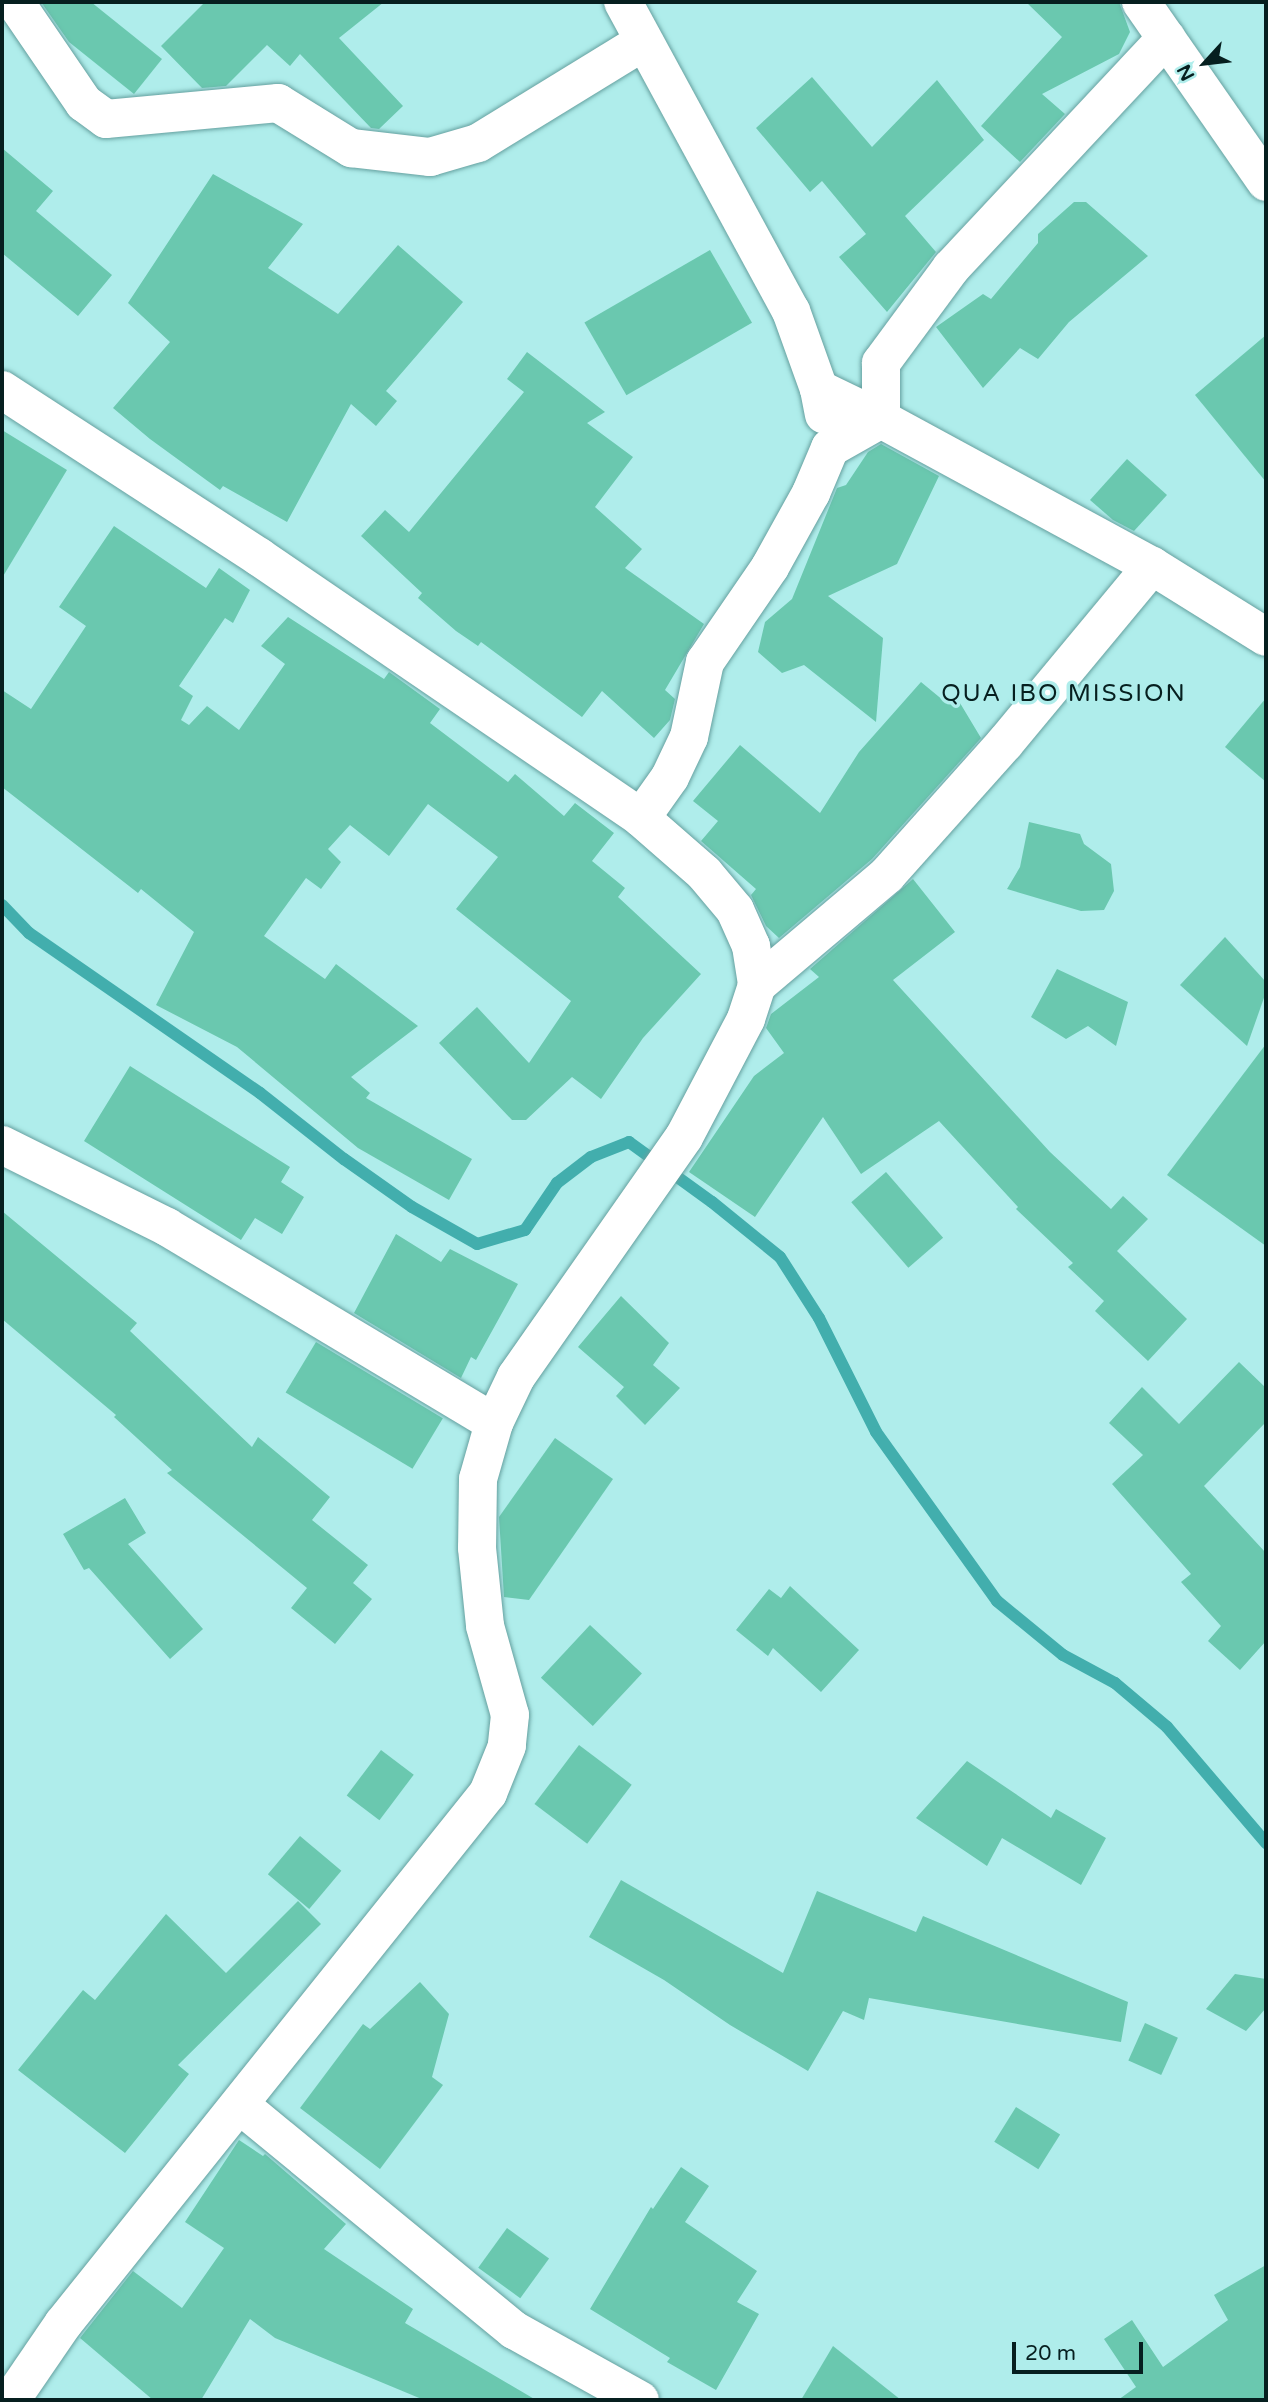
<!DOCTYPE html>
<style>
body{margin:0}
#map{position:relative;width:1268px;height:2402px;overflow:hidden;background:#afedeb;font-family:"Varela Round",sans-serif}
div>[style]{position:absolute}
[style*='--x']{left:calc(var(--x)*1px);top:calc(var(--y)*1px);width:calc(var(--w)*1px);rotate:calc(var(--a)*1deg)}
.stream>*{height:12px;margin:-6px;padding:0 6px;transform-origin:6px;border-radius:6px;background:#42aead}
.building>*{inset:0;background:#6ac8af;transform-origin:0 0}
.roads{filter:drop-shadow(0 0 2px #65a09f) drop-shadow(0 0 2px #65a09f)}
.minor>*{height:38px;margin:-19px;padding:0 19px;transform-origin:19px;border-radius:19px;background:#fff}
span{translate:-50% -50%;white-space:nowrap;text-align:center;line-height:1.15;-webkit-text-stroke:7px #afedeb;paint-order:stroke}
.quarter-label{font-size:24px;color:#061f1f;letter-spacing:2px}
.frame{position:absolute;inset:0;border:4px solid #061f1f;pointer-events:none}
.north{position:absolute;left:1170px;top:28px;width:70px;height:70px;-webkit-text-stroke:5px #afedeb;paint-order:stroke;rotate:243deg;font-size:19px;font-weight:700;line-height:28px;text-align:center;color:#061f1f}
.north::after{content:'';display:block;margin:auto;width:24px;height:32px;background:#061f1f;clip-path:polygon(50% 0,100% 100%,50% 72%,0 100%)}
.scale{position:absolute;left:1012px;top:2342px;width:131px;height:32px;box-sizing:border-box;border:4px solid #061f1f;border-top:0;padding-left:9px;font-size:21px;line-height:24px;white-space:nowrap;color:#061f1f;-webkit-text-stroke:5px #afedeb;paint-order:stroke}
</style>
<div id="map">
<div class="stream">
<i style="--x:2;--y:905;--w:39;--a:46"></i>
<i style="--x:29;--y:933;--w:281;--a:34.7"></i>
<i style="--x:260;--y:1093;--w:107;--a:38.2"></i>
<i style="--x:344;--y:1159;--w:83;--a:35.2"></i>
<i style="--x:412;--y:1207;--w:75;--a:29.6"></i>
<i style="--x:477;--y:1244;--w:50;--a:-16.3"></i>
<i style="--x:525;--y:1230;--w:57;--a:-55.8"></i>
<i style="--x:557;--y:1183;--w:43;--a:-37.4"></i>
<i style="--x:591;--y:1157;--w:41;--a:-21.5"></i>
<i style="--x:629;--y:1142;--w:102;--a:35.9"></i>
<i style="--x:712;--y:1202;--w:87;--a:39"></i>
<i style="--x:780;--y:1257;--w:72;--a:57.4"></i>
<i style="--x:819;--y:1318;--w:127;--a:63.4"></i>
<i style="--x:876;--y:1432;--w:208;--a:54.4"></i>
<i style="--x:997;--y:1601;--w:85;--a:39.3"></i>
<i style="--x:1063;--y:1655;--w:59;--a:28.3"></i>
<i style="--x:1115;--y:1683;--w:68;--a:40.2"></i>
<i style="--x:1167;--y:1727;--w:153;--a:49.5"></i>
</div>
<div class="building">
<i style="clip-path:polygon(41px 2px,91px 2px,162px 59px,134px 94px,69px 42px)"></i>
<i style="clip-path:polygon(205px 2px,384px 2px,339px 38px,403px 106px,379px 129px,371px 128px,300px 54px,290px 66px,267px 45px,226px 86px,202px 88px,161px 46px)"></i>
<i style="clip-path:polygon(1026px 2px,1119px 2px,1130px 32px,1119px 54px,1042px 94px,1065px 114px,1020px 162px,981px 126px,1062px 37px)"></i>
<i style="clip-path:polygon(812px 77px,872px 147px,937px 80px,984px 140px,905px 216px,936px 252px,887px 312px,839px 257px,866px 234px,822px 181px,810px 192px,756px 128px)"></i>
<i style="clip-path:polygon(2px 148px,53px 191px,36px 211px,112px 275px,78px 316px,2px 253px)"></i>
<i style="clip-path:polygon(213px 174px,303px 224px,268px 268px,338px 314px,398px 245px,463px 302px,386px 391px,397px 401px,376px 426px,351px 404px,287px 522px,223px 486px,220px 490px,150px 439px,113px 408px,170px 342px,128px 303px)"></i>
<i style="clip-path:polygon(1074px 202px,1086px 202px,1148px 256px,1069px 322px,1038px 359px,1020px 348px,983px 388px,936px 327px,983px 294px,991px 299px,1038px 243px,1038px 234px)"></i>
<i style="left:710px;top:250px;width:84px;height:145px;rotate:60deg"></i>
<i style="clip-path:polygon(1266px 335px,1266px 482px,1195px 395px)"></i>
<i style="clip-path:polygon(527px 352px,605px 412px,587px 423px,633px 457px,595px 507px,642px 549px,625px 568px,704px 624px,665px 690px,675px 699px,670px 720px,654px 738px,602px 691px,582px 717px,481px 642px,478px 646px,456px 631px,418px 598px,422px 593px,361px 536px,385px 510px,409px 532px,524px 392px,507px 379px)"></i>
<i style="clip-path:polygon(2px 430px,67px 470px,2px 578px)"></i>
<i style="clip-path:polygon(881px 444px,939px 476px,897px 564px,828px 596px,883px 638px,876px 722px,804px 665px,782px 673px,758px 652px,765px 622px,792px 599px,837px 488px,846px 485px,868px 452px)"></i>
<i style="clip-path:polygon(1127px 459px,1167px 495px,1134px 531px,1113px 520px,1090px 500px)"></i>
<i style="clip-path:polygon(114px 526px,206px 588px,219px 568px,250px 590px,233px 623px,225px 618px,179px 686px,193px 696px,181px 720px,189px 725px,207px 706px,239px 730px,285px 664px,261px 646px,288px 617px,384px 679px,389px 672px,440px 709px,430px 723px,508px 782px,515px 774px,564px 816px,575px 803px,614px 833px,592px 861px,625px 888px,618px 897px,701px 974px,643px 1038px,601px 1099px,572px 1077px,526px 1120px,512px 1120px,439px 1043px,477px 1007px,529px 1063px,571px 1001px,456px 909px,498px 857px,428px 804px,389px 856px,350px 825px,328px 849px,341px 862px,321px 889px,306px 878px,264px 936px,325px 979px,336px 964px,418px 1026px,351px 1077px,370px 1093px,366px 1098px,472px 1159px,449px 1200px,358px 1148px,237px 1047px,156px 1005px,194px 932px,141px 889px,138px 893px,2px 787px,2px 690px,31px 709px,86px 626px,59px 607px)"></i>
<i style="clip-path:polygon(921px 682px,944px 701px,957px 698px,981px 738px,872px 859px,779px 938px,766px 926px,751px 895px,756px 889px,701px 841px,718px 821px,693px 801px,740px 745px,820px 813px,859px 752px)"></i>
<i style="clip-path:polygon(1266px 698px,1266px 782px,1225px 747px)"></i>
<i style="clip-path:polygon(1029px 822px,1080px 834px,1084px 844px,1111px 864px,1114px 891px,1104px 910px,1081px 911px,1007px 889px,1020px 867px)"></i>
<i style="clip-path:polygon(913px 879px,955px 932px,893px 980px,1050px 1152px,1111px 1209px,1123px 1196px,1148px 1219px,1117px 1251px,1187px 1319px,1148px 1361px,1095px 1311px,1104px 1301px,1068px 1267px,1073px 1263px,1016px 1209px,1018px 1207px,939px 1121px,861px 1174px,823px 1117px,755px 1217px,689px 1172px,754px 1076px,784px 1053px,766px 1028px,771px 1014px,819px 977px,810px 969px)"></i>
<i style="clip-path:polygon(1225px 937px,1266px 982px,1266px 992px,1247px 1046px,1180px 985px)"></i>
<i style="clip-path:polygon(1057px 969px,1128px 1002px,1116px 1046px,1088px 1026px,1066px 1039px,1031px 1017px)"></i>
<i style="clip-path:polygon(1266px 1044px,1266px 1246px,1167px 1175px)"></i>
<i style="clip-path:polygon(130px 1066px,290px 1167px,281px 1182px,304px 1197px,282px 1234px,255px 1218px,241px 1240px,84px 1141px)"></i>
<i style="left:886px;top:1172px;width:87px;height:46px;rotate:49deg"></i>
<i style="clip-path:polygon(2px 1211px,137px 1323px,130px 1331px,252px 1447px,258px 1437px,330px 1497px,312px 1520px,368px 1565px,353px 1583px,372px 1599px,335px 1644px,291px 1608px,307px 1588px,167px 1473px,172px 1470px,114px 1417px,116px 1415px,2px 1319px)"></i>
<i style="clip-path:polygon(396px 1234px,441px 1262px,450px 1249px,518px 1284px,476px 1360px,471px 1357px,461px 1378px,354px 1313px)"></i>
<i style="clip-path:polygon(621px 1296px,669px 1343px,653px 1365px,680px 1388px,645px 1425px,616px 1396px,624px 1387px,578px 1347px)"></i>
<i style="left:316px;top:1342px;width:148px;height:59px;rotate:31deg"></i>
<i style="clip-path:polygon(1239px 1362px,1266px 1388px,1266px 1422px,1204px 1486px,1266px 1553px,1266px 1641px,1240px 1670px,1208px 1641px,1221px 1626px,1181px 1582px,1191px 1574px,1112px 1484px,1143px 1455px,1109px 1423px,1142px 1387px,1179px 1424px)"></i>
<i style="clip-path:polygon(555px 1438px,613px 1479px,529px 1600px,504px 1597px,499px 1517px)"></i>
<i style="clip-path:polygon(125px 1498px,146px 1533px,128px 1544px,203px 1629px,170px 1659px,89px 1568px,84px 1570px,63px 1534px)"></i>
<i style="clip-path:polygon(790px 1586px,859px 1650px,821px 1692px,773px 1648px,768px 1656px,736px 1630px,769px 1589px,781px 1598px)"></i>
<i style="left:590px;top:1625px;width:71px;height:72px;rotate:43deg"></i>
<i style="left:579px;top:1745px;width:66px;height:74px;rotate:37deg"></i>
<i style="left:381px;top:1750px;width:41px;height:57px;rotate:37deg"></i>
<i style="clip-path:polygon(967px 1761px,1051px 1818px,1056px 1809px,1106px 1838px,1081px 1885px,1002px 1838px,987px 1866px,916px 1818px)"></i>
<i style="left:300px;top:1836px;width:54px;height:50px;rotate:40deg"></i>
<i style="clip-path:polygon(621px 1880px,783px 1973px,817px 1891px,916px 1932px,923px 1916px,1128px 2002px,1121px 2042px,869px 1998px,864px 2020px,843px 2011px,808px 2071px,730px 2025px,664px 1980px,589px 1937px)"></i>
<i style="clip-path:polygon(298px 1901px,321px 1924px,178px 2065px,189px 2074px,125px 2153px,18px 2070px,83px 1990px,95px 2000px,166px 1914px,226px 1973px)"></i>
<i style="clip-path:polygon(1235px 1974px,1266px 1979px,1266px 2008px,1246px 2031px,1206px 2009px)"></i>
<i style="clip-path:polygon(420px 1982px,449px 2014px,432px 2077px,443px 2085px,380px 2169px,300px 2108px,363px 2024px,370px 2029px)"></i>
<i style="left:1145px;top:2023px;width:36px;height:41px;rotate:24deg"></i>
<i style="left:1016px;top:2107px;width:52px;height:41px;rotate:32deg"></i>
<i style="clip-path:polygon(239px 2140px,263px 2156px,265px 2154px,346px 2224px,324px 2249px,413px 2309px,405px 2323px,536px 2400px,424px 2400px,275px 2338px,250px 2319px,201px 2400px,153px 2400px,80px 2338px,133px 2271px,182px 2308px,224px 2248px,185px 2222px)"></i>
<i style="clip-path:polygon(681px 2167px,709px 2186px,685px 2222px,757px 2271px,737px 2302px,759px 2314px,716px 2390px,667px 2362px,670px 2358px,590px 2309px,651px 2207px,653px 2209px)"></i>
<i style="left:507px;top:2228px;width:52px;height:49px;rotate:36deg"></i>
<i style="clip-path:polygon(1266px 2265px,1266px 2400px,1118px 2400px,1136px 2387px,1104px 2339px,1132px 2320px,1163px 2367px,1228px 2320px,1214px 2295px)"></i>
<i style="clip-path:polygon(833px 2346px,901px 2400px,801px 2400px)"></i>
</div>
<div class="roads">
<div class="minor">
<i style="--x:15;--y:2;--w:122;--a:55.7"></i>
<i style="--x:84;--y:103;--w:27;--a:36"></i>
<i style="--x:106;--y:119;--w:173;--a:-5.3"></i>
<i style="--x:278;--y:103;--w:86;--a:31.7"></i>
<i style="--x:351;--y:148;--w:80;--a:6.5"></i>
<i style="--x:430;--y:157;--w:50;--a:-16.3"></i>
<i style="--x:478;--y:143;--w:193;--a:-31.5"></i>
<i style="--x:623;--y:2;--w:352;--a:61.5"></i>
<i style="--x:791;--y:311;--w:83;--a:70.3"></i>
<i style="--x:819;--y:389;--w:26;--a:79"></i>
<i style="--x:1141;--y:2;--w:219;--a:55.2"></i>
<i style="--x:819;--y:389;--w:69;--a:25.8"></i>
<i style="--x:881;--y:419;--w:308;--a:28.5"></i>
<i style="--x:1152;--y:566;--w:134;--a:31.9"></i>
<i style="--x:2;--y:390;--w:306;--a:33"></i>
<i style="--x:259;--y:557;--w:463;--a:34.3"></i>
<i style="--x:641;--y:818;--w:84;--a:41.1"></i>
<i style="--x:704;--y:873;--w:48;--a:50"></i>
<i style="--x:735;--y:910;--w:39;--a:66"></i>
<i style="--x:751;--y:946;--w:39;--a:81"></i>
<i style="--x:757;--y:985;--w:36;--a:108"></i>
<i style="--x:746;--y:1019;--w:133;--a:117.7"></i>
<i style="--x:684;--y:1137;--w:293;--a:125"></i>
<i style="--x:516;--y:1377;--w:51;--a:115.6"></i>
<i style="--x:494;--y:1423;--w:58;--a:105.9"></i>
<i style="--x:478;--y:1479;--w:69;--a:90.8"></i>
<i style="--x:477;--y:1548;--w:78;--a:84.1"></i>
<i style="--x:485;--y:1626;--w:92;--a:74.3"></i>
<i style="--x:510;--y:1715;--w:31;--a:96"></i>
<i style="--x:507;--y:1746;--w:51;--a:112"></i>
<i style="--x:488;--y:1793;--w:680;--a:128.67"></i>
<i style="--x:63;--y:2324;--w:92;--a:124.4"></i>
<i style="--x:641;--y:818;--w:50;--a:-54.7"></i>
<i style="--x:670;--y:777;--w:44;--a:-64.6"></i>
<i style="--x:689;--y:737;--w:77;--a:-78"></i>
<i style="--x:705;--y:662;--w:115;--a:-55.6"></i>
<i style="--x:770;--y:567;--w:85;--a:-61"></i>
<i style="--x:811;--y:493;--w:49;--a:-67.1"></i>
<i style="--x:830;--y:448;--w:59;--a:-29.6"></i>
<i style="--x:881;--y:419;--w:56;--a:-90"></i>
<i style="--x:881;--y:363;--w:118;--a:-53.6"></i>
<i style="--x:951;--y:268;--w:315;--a:-46.9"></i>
<i style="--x:757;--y:985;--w:170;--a:-40.2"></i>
<i style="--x:887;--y:875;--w:177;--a:-48.2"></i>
<i style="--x:1005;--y:743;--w:230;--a:-50.3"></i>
<i style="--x:2;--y:1145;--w:184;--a:26.4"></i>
<i style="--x:167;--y:1227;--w:381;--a:30.9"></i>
<i style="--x:240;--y:2105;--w:355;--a:39.4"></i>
<i style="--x:514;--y:2330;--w:144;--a:29.1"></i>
</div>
</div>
<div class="quarter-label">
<span style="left:1064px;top:694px">QUA IBO MISSION</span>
</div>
<div class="frame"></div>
<div class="north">N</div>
<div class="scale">20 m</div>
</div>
